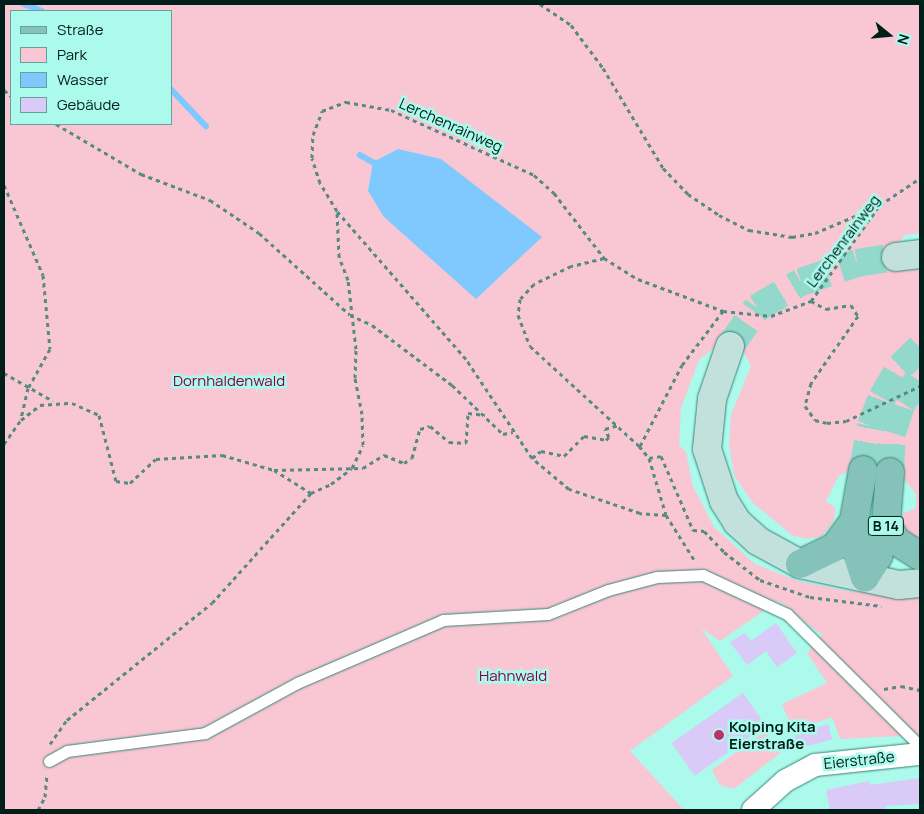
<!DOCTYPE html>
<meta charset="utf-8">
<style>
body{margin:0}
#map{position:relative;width:924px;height:814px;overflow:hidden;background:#acfaeb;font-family:Manrope,sans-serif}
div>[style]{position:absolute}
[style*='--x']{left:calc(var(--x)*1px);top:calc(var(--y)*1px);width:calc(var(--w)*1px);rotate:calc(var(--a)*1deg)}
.green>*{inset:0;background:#f9c6d3}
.water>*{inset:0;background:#7fc9ff}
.stream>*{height:5.5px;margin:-2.75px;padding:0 2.75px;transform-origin:2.75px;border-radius:2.75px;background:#7fc9ff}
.building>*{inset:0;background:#dacaf7;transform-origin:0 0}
.secondary-tunnel>*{height:28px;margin-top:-14px;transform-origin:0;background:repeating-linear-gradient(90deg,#92d9cc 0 28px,transparent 0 42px)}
.primary-tunnel>*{height:28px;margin-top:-14px;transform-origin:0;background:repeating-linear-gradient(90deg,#92d9cc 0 28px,transparent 0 42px)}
.path>*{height:3px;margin-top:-1.5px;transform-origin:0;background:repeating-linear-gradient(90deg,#558b82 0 4px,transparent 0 8px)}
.roads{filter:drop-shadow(0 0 1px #388579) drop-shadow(0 0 1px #388579)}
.lane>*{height:11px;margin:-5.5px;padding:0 5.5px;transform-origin:5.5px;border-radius:5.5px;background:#fff}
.street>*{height:22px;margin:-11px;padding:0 11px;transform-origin:11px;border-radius:11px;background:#fff}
.secondary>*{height:28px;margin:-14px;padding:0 14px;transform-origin:14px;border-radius:14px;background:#c2e1dc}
.primary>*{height:28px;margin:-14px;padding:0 14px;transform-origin:14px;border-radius:14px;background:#85c2b9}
.dots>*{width:14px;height:14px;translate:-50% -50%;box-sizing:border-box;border:2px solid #acfaeb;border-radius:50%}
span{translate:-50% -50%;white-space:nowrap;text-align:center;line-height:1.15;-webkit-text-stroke:5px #acfaeb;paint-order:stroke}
.shield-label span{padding:1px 4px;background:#acfaeb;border:1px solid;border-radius:4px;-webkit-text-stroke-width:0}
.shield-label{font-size:14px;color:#001f1b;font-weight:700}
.street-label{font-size:15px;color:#001f1b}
.park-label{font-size:15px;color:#870043}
.poi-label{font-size:15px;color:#001f1b;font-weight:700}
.left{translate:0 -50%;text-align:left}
.frame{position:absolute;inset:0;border:5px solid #001f1b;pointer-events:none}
.legend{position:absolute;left:10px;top:10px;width:162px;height:115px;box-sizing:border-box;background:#acfaeb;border:1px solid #67a298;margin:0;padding:6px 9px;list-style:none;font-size:15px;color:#001f1b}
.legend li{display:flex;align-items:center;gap:10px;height:25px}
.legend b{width:25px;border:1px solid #67a298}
.north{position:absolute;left:864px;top:10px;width:50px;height:50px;-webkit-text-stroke:4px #acfaeb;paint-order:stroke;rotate:107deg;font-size:14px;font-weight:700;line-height:20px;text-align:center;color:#001f1b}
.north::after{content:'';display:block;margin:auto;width:18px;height:22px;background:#001f1b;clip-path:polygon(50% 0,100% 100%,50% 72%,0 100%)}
</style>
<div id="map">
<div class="green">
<i style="clip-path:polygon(evenodd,4px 4px,920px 4px,920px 233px,905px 235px,893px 250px,903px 270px,920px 270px,920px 541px,905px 532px,902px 514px,916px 508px,916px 494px,900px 474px,878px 467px,862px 467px,839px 475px,826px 501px,836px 509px,833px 522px,822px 536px,808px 539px,793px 536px,753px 503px,734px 475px,729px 444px,731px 415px,751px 366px,741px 347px,720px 343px,699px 360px,681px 408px,679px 445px,686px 452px,693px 486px,714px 527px,755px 564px,798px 581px,847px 591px,920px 592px,920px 735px,840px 739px,832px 717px,793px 731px,782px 704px,827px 683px,807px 653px,822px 635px,778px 601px,720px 641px,701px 628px,733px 676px,630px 751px,684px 810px,4px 810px,4px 4px,11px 11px,171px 11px,171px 124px,11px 124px,11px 11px,4px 4px,398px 149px,368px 191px,373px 162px,398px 149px)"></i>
<i style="clip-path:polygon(765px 731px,780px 753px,734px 789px,720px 785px,712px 770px)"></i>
</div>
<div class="water">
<i style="clip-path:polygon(398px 149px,441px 159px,542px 237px,476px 299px,384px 217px,368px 191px,373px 162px)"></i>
</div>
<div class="stream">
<i style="--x:24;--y:4;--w:19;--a:21"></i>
<i style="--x:171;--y:89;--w:51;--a:46.6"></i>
<i style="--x:360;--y:155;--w:23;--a:29"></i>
</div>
<div class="building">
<i style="clip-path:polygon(776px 623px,797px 653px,777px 667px,766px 651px,747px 665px,730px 642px,745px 633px,751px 641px)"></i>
<i style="left:743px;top:693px;width:40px;height:87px;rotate:55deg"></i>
<i style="left:828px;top:724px;width:16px;height:35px;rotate:75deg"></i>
<i style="clip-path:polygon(920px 778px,920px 804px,885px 806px,886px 810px,830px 810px,826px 790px,869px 781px,870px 785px)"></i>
</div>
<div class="secondary-tunnel">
<i style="--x:730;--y:346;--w:47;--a:-54.6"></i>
<i style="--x:757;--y:308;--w:51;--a:-30.6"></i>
<i style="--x:801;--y:282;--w:59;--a:-18.7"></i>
<i style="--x:857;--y:263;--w:39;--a:-9"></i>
</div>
<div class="primary-tunnel">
<i style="--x:863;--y:470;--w:45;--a:-79.7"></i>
<i style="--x:871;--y:426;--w:30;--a:-69"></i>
<i style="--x:882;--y:398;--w:36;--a:-60"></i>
<i style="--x:900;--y:367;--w:28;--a:-44"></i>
<i style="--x:890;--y:472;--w:39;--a:-87"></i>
<i style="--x:892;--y:433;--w:32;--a:-72"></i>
<i style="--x:902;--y:403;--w:32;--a:-56"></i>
</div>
<div class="path">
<i style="--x:540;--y:4;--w:37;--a:34"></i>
<i style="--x:571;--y:25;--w:54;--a:53.3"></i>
<i style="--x:603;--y:68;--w:117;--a:59"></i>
<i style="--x:663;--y:168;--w:36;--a:46"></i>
<i style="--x:688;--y:194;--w:37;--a:34"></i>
<i style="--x:719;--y:215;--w:34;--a:27"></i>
<i style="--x:749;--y:230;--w:44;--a:9.2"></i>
<i style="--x:792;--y:237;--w:23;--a:-10"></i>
<i style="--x:815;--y:233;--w:69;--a:-22.9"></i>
<i style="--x:4;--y:90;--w:9;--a:41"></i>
<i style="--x:56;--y:124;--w:99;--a:30.5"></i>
<i style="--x:141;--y:174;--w:74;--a:20.6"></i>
<i style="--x:210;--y:200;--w:59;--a:34"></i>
<i style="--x:259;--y:233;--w:122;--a:42"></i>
<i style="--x:350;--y:315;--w:24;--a:24"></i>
<i style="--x:372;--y:325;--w:100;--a:36.9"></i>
<i style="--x:452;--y:385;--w:71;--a:43.9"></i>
<i style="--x:503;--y:434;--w:10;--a:-11"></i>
<i style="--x:4;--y:185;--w:98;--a:66.6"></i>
<i style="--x:43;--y:275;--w:74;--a:84.6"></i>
<i style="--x:50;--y:349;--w:45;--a:119.4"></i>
<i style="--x:28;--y:388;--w:32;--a:103"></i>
<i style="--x:604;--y:258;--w:34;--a:166"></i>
<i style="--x:571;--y:266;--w:41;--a:154.1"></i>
<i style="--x:534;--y:284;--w:21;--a:133"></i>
<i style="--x:520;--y:299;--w:16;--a:97"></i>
<i style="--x:518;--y:315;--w:33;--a:69"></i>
<i style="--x:530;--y:346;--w:148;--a:42.5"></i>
<i style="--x:639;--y:446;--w:16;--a:50"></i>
<i style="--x:649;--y:458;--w:59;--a:73.4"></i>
<i style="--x:666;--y:515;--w:54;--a:57.8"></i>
<i style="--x:811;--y:301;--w:17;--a:28"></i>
<i style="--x:826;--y:309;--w:25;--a:-9"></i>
<i style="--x:851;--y:305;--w:13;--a:58"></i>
<i style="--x:858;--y:316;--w:82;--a:125"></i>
<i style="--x:811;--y:383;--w:24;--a:105"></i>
<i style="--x:805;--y:406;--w:17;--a:54"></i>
<i style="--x:815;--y:420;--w:12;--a:14"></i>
<i style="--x:827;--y:423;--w:19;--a:-6"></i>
<i style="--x:846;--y:421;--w:82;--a:-25.3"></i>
<i style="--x:4;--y:373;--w:56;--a:29.7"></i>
<i style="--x:4;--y:444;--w:29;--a:-55"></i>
<i style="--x:21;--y:420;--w:24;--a:-38"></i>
<i style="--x:40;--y:405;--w:32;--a:-4"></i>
<i style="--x:72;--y:403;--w:30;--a:24"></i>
<i style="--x:99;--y:415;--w:68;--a:75.6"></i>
<i style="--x:116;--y:481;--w:14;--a:8"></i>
<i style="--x:130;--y:483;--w:35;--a:-43"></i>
<i style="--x:156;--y:459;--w:66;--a:-3.5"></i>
<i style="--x:222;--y:455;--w:54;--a:16.1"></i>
<i style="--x:274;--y:470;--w:89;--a:-1.3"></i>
<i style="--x:363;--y:468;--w:25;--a:-32"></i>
<i style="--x:384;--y:455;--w:22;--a:22"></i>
<i style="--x:404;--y:463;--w:9;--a:-32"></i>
<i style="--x:412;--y:458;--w:30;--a:-75"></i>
<i style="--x:420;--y:429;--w:10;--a:-17"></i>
<i style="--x:430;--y:426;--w:25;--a:40"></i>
<i style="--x:449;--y:442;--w:17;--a:3"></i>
<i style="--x:466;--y:443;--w:30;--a:-86"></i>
<i style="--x:468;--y:413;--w:17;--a:7"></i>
<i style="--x:640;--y:446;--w:91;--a:-62.6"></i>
<i style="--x:682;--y:365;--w:68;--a:-52.8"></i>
<i style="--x:532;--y:458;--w:11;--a:-38"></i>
<i style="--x:541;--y:451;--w:24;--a:12"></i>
<i style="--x:564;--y:456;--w:28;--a:-45"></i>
<i style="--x:584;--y:436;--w:22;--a:10"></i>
<i style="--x:606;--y:440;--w:4;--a:-45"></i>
<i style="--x:609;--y:437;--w:9;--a:-117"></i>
<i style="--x:605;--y:429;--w:15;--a:-16"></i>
<i style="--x:649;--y:458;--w:12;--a:-9"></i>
<i style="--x:661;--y:456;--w:81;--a:66.6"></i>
<i style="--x:693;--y:530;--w:11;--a:5"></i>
<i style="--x:704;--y:531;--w:29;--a:46"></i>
<i style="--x:724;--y:552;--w:46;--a:37.9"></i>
<i style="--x:760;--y:580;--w:53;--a:18.8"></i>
<i style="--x:810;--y:597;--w:72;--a:7.2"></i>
<i style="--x:274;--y:470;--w:44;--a:31.9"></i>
<i style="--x:666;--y:515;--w:26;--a:-176"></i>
<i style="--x:640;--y:513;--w:75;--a:-161.3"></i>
<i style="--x:569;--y:489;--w:48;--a:-140"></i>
<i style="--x:532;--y:458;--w:119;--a:-123.7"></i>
<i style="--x:466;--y:359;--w:196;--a:-131.1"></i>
<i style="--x:337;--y:211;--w:33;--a:-121"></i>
<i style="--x:320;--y:183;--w:26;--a:-108"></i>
<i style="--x:312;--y:158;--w:23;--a:-88"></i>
<i style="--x:313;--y:135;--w:26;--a:-69"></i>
<i style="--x:322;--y:111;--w:26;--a:-21"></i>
<i style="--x:346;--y:102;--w:46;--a:10.1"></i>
<i style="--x:391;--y:110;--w:157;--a:24.4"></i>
<i style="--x:534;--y:175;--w:27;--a:42"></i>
<i style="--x:554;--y:193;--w:82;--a:52.4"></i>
<i style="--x:604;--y:258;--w:40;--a:32"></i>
<i style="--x:638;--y:279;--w:91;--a:20.6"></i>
<i style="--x:723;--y:311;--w:48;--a:5.9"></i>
<i style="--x:771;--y:316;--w:43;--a:-20.6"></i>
<i style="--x:811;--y:301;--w:118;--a:-54.3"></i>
<i style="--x:880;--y:205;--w:48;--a:-34"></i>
<i style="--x:884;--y:689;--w:17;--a:-10"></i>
<i style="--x:901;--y:686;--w:19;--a:12"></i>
<i style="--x:50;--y:744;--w:29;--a:-55"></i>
<i style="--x:67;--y:720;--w:186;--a:-38.9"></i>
<i style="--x:212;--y:603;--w:148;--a:-48"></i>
<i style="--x:311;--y:493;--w:22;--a:-24"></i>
<i style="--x:331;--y:484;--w:26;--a:-37"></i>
<i style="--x:352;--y:468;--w:25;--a:-64"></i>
<i style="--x:363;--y:445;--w:31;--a:-92"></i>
<i style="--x:362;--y:414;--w:37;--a:-101"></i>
<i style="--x:355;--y:378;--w:29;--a:-88"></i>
<i style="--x:356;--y:349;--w:69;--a:-96.6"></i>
<i style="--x:348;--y:280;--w:25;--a:-111"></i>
<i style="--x:339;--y:257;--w:45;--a:-92.5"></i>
<i style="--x:38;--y:810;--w:15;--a:-62"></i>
<i style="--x:45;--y:797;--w:21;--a:-85"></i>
</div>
<div class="roads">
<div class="lane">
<i style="--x:49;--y:761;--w:21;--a:-29"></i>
<i style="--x:67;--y:751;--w:139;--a:-7.4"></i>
<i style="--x:205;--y:733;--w:105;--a:-28.5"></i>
<i style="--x:297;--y:683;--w:159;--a:-23.3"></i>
<i style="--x:443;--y:620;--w:105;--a:-3.3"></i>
<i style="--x:548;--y:614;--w:65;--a:-21.8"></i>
<i style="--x:608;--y:590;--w:51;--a:-14.9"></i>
<i style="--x:657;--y:577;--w:46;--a:-2.5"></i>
<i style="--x:703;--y:575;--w:93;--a:24.9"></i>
<i style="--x:787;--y:614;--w:187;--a:44.8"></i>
</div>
<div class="street">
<i style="--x:753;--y:810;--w:43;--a:-42.2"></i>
<i style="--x:785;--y:781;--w:34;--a:-28"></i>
<i style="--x:815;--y:765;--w:106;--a:-6"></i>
</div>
<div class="secondary">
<i style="--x:896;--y:257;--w:24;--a:-7"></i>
<i style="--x:730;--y:346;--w:56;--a:108.8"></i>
<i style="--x:712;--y:399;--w:50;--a:95.7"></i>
<i style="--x:707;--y:449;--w:55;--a:71.9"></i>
<i style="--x:724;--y:501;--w:25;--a:58"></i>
<i style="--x:737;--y:522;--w:28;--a:42"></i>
<i style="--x:758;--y:541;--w:48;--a:28.7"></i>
<i style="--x:800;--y:564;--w:101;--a:12"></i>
<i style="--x:899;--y:585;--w:21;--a:-5"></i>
</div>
<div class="primary">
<i style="--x:863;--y:470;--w:52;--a:100"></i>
<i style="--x:854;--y:521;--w:26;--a:88"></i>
<i style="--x:855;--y:547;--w:32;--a:72"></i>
<i style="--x:886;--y:523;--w:21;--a:61"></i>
<i style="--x:896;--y:541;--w:28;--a:32"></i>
<i style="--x:800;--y:564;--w:39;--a:-26"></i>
<i style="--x:835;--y:547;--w:32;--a:-54"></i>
<i style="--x:865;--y:577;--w:25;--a:-58"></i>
<i style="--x:878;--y:556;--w:34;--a:-76"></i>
<i style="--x:886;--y:523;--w:51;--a:-85.5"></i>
</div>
</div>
<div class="dots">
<i style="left:719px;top:735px;background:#bc3169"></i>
</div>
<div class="shield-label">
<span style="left:886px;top:526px">B 14</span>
</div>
<div class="street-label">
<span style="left:451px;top:125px;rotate:24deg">Lerchenrainweg</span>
<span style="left:843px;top:241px;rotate:-53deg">Lerchenrainweg</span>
<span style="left:859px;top:760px;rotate:-6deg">Eierstraße</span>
</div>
<div class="park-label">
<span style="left:229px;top:381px">Dornhaldenwald</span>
<span style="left:513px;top:676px">Hahnwald</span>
</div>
<div class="poi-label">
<span class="left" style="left:729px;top:735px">Kolping Kita<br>Eierstraße</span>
</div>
<div class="frame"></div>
<ul class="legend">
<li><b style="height:6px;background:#85c2b9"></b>Straße</li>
<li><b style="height:14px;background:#f9c6d3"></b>Park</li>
<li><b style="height:14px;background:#7fc9ff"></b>Wasser</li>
<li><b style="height:14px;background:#dacaf7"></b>Gebäude</li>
</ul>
<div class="north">N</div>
</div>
